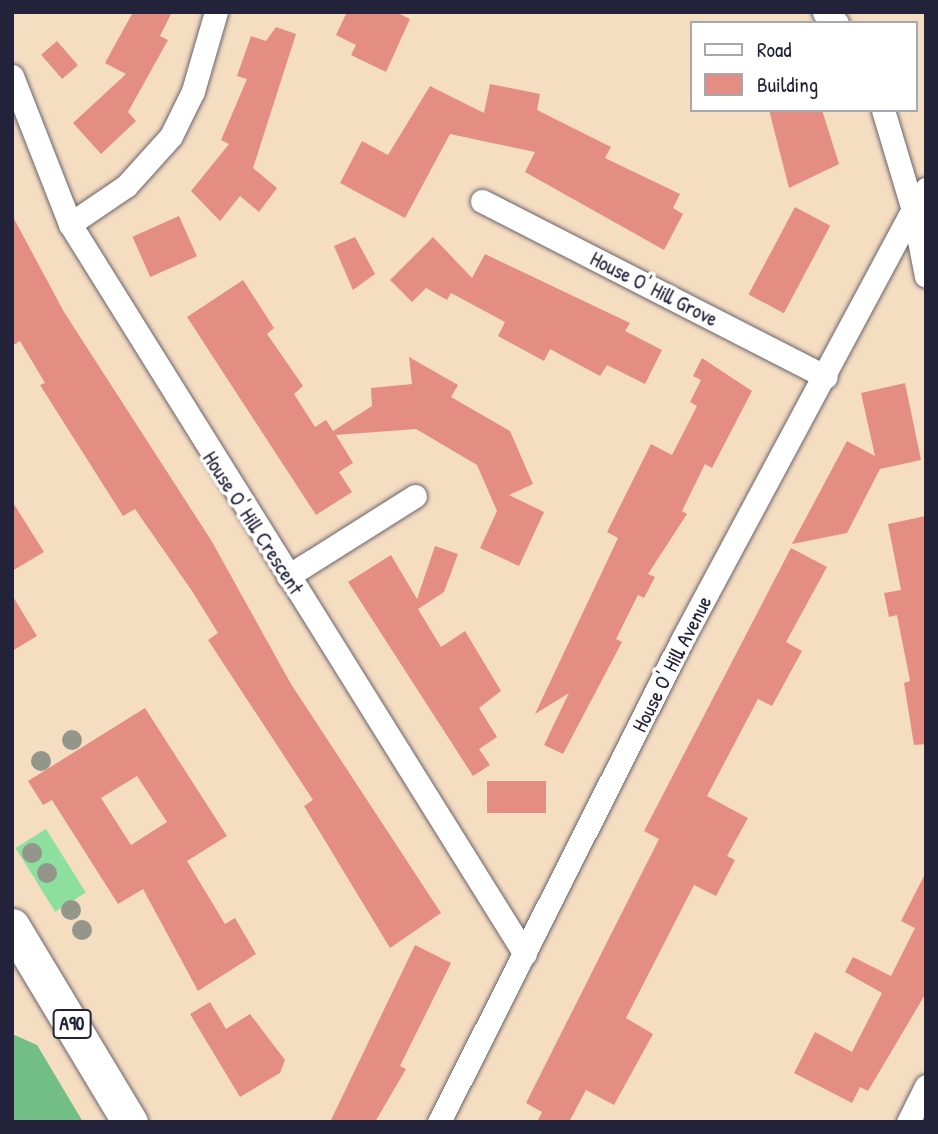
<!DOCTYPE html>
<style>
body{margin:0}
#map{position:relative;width:938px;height:1134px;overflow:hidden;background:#f5ddc2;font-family:"Patrick Hand",sans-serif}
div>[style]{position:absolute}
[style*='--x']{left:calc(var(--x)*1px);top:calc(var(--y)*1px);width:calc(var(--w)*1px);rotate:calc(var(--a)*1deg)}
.green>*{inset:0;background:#8ddf9f;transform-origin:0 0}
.forest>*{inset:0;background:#72be86}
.building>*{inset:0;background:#e48e83;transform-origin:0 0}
.roads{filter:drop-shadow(0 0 2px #6c636a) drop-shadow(0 0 2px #6c636a)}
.minor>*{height:23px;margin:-11.5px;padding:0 11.5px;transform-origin:11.5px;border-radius:11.5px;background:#fff}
.primary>*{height:35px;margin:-17.5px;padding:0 17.5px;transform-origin:17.5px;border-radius:17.5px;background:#fff}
.trees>*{width:20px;height:20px;margin:-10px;border-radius:50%;background:#939688}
span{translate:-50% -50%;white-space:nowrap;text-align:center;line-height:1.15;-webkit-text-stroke:7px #fff;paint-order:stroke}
.shield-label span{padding:2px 5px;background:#fff;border:2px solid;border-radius:5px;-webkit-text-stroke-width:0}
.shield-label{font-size:19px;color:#22223b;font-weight:700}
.street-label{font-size:21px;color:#22223b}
.frame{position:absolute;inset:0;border:14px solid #22223b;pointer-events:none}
.legend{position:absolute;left:690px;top:21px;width:228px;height:91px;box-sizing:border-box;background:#fff;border:2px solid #a7a7b1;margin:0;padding:9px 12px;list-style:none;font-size:21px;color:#22223b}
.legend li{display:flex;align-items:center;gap:14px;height:35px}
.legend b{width:35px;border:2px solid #a7a7b1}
</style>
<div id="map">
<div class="green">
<i style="left:46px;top:829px;width:75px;height:36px;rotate:58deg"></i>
</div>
<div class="forest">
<i style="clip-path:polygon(12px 1034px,37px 1045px,83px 1122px,12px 1122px)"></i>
</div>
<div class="building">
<i style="clip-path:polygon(133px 12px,172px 12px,160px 36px,168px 40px,128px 112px,136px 121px,101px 154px,73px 123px,126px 74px,105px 63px)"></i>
<i style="clip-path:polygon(347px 12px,396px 12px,410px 19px,386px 72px,351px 55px,356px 45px,336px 35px)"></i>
<i style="clip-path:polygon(276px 27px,296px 34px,253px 168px,277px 188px,259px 212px,240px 196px,220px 221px,191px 191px,229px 144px,221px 140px,247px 79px,237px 76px,251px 36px,266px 41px)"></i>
<i style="left:57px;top:41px;width:32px;height:21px;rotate:49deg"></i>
<i style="clip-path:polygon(490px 84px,540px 94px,537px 110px,611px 147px,605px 158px,680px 194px,673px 208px,683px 214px,664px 250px,525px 172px,535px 152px,450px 134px,405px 218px,340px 183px,362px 141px,388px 155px,430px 86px,484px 113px)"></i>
<i style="clip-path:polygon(769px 110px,822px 110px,839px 164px,789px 188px)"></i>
<i style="left:795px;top:207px;width:40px;height:99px;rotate:28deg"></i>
<i style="clip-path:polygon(12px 215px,64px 312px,211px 540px,291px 684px,441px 913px,390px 948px,304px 806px,313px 800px,208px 640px,218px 633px,192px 591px,135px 509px,123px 516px,40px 385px,45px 383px,20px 341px,12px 346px)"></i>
<i style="left:179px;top:216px;width:44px;height:51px;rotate:66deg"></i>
<i style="clip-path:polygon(355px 237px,375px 274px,353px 290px,334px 246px)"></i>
<i style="clip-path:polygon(433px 237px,472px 278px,485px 254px,630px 323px,625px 331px,662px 350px,645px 384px,607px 365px,600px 376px,550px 349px,544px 361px,498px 336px,505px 322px,451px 293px,447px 300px,426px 288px,412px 302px,390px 280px)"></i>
<i style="clip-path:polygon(243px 280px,274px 328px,267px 334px,303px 386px,294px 394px,315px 427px,326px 420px,333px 431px,372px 406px,371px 388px,412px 384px,409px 357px,458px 385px,451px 397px,510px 431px,533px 484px,509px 495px,544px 512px,519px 566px,480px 548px,497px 511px,477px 465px,416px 429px,336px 435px,353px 463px,339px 472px,352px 492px,316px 515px,187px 317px)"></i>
<i style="clip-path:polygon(702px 358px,752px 391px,712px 468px,705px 464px,682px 511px,687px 514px,648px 574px,655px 577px,644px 598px,638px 595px,616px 639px,622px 642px,563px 754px,544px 745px,569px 693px,535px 714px,618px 538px,607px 532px,651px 444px,672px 455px,697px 406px,690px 402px,701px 380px,693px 376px)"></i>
<i style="clip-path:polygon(905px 383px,921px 460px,880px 469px,847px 533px,792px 544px,847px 441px,875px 456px,861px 393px)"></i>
<i style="clip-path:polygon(12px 501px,44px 552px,12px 571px)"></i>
<i style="clip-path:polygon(926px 516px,926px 744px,914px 745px,904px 683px,910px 681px,897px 615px,889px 617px,884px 593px,901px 590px,888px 524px)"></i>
<i style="clip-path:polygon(435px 546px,458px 554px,444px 592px,418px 609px,441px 647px,465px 631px,501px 691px,479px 708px,497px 737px,479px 749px,490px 765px,473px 776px,348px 582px,391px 555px,417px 599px)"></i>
<i style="clip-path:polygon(791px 548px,827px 567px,786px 642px,802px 651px,772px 706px,758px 699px,707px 796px,748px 818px,727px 856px,735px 860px,716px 896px,694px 885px,626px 1018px,653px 1034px,614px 1105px,586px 1090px,569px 1122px,537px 1122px,542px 1112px,526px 1103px,659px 839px,644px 831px)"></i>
<i style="clip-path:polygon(12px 595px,37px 636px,12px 651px)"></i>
<i style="clip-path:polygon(evenodd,145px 708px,227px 836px,187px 861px,225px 924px,235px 918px,256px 954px,198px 991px,143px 889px,118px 904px,52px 800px,43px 805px,28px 781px,145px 708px,137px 776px,167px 822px,131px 845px,101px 798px,137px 776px)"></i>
<i style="left:487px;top:781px;width:59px;height:32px"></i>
<i style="clip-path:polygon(926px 872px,926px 993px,868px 1091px,860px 1087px,852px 1103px,794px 1073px,815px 1032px,852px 1052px,882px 993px,845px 972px,853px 957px,891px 976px,915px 928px,901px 921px)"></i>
<i style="clip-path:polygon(415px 945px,451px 963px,400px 1066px,406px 1069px,375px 1122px,330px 1122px)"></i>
<i style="clip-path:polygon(210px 1002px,226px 1029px,250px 1014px,285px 1060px,280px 1073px,240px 1097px,190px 1014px)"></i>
</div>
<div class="roads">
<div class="minor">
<i style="--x:824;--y:12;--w:17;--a:40"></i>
<i style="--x:12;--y:76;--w:159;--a:68.6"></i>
<i style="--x:70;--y:224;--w:860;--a:58.07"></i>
<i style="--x:883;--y:110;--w:104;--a:73.3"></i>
<i style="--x:913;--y:210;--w:25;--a:-58"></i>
<i style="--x:482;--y:201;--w:386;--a:27.1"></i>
<i style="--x:913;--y:210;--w:67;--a:78.9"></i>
<i style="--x:70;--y:224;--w:68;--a:-34.2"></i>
<i style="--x:126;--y:186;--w:67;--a:-48"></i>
<i style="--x:171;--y:136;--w:50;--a:-63.9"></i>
<i style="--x:193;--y:91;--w:82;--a:-73.8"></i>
<i style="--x:288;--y:576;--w:150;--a:-32.2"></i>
<i style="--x:439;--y:1122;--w:540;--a:-63.25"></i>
<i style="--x:682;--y:640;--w:488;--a:-61.8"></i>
<i style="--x:908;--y:1122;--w:40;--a:-63.4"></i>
</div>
<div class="primary">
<i style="--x:12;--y:926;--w:229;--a:59"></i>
</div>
</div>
<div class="trees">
<i style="left:72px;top:740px"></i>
<i style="left:41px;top:761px"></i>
<i style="left:32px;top:853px"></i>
<i style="left:47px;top:873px"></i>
<i style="left:71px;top:910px"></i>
<i style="left:82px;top:930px"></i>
</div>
<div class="shield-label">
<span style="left:72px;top:1024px">A90</span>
</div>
<div class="street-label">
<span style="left:654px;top:289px;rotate:27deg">House O' Hill Grove</span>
<span style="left:253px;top:523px;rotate:57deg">House O' Hill Crescent</span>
<span style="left:672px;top:664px;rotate:-63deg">House O' Hill Avenue</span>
</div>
<div class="frame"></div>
<ul class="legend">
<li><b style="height:9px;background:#fff"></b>Road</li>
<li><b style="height:19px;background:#e48e83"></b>Building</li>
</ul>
</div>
